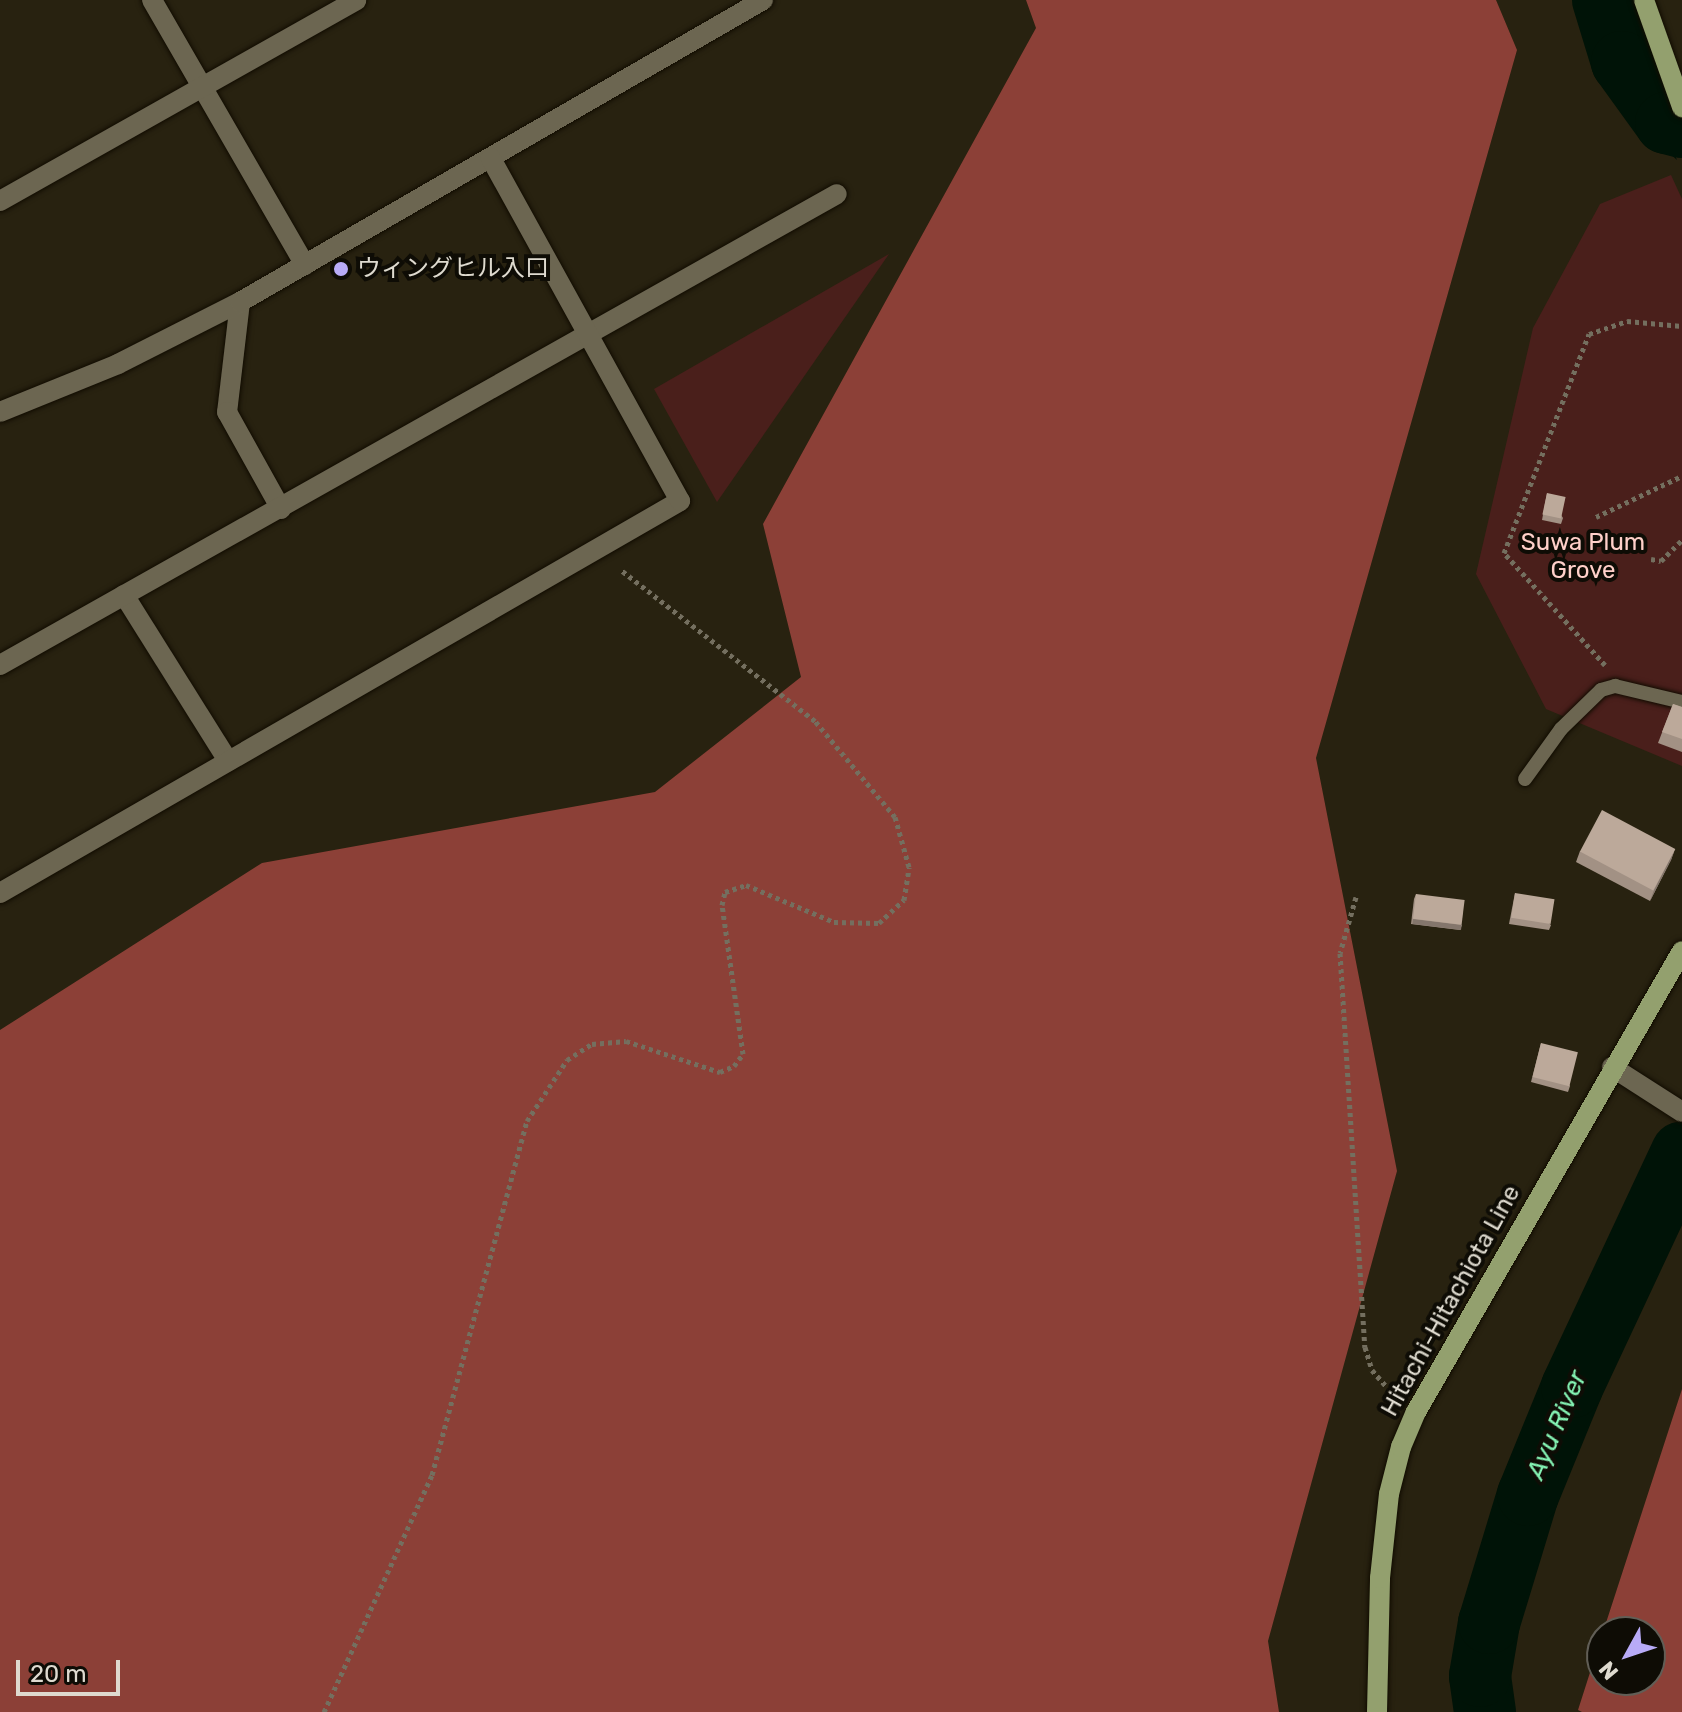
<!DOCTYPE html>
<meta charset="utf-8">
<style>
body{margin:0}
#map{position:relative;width:1682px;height:1712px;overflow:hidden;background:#282210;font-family:Rubik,"Noto Sans JP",sans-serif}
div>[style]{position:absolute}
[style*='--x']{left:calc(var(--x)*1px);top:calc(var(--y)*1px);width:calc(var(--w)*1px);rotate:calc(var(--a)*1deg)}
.green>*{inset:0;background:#4a1f1b}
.forest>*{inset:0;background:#8c4037}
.water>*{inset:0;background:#001307}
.river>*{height:62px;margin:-31px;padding:0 31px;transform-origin:31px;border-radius:31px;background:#001307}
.path>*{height:5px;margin-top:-2.5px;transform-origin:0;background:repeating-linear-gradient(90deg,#746f5f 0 4px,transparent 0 8px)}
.roads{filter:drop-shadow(0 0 2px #110c00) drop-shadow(0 0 2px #110c00)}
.lane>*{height:14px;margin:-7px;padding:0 7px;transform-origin:7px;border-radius:7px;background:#6c6651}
.street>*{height:20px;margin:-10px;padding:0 10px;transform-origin:10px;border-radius:10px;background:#6c6651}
.primary>*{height:20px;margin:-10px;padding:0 10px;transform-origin:10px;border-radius:10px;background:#93a06e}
.wall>*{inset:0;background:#a29184}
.shaded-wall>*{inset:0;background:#84766c;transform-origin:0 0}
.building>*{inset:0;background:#bca99a;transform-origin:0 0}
.dots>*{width:22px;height:22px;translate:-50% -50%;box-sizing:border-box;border:4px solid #0e0c05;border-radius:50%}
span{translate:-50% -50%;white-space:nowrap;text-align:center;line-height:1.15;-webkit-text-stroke:8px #0e0c05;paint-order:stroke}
.poi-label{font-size:24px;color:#dedacf}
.left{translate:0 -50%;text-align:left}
.park-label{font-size:24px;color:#ffd0c9}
.street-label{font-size:24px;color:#dedacf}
.water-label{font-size:26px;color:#84f2b3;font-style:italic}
.north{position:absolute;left:1586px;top:1616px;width:80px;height:80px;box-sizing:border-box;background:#0e0c05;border:2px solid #615e56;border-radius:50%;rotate:230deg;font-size:22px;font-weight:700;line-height:32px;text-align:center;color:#dedacf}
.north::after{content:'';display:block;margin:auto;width:28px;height:36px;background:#b8abf7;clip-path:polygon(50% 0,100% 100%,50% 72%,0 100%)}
.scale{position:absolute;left:16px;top:1660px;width:104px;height:36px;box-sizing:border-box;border:4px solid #dedacf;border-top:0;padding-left:10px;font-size:24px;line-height:28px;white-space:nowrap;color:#dedacf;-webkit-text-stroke:6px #0e0c05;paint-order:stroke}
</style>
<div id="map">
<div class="green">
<i style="clip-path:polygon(1671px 175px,1682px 199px,1682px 766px,1546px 709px,1476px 574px,1533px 328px,1600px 204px)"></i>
<i style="clip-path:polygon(889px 254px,717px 502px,654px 389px)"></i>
</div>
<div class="forest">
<i style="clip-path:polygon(1026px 0,1496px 0,1517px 50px,1316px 758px,1397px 1171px,1268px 1641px,1279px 1712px,0 1712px,0 1030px,262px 863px,655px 792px,801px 677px,763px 524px,1036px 28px)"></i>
<i style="clip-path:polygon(1682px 1389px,1682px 1712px,1582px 1712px,1578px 1710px,1602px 1635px,1602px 1680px,1650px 1680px,1650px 1632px,1603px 1632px)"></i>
</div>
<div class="water">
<i style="clip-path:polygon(1593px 0,1614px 0,1677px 160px,1654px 139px,1628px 95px)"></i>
</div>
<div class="river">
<i style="--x:1603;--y:0;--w:65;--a:73"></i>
<i style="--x:1622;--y:62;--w:75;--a:54.2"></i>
<i style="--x:1666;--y:123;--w:16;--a:14"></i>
<i style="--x:1485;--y:1712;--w:36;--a:-98"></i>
<i style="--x:1480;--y:1676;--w:54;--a:-80.4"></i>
<i style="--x:1489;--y:1623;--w:134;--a:-73.1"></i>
<i style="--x:1528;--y:1495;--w:117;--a:-67.8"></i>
<i style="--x:1572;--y:1387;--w:259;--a:-64.9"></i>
</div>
<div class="path">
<i style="--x:1596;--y:517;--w:95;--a:-25.5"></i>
<i style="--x:1651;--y:559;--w:10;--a:11"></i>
<i style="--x:1661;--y:561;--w:30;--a:-45"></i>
<i style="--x:1605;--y:665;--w:151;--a:-132"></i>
<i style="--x:1504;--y:553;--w:235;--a:-68.8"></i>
<i style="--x:1589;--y:334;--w:40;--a:-18.9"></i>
<i style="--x:1627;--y:321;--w:55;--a:5.2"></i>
<i style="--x:1356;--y:897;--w:58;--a:105.9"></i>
<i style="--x:1340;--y:953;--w:395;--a:86.4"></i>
<i style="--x:1365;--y:1347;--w:24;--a:73"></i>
<i style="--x:1372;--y:1370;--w:37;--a:49"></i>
<i style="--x:324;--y:1712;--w:260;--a:-65.5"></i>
<i style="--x:432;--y:1475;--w:367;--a:-75"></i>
<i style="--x:527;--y:1121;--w:73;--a:-56.7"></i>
<i style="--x:567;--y:1060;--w:30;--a:-33"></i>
<i style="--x:592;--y:1044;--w:34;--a:-5"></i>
<i style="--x:626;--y:1041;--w:99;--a:18.3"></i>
<i style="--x:720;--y:1072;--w:15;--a:-23"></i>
<i style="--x:734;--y:1066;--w:15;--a:-53"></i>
<i style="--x:743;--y:1054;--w:150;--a:-98"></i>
<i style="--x:722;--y:905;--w:13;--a:-77"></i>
<i style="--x:725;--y:892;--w:22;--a:-18"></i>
<i style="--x:746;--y:885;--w:95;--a:22.8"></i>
<i style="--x:834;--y:922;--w:45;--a:1.3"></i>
<i style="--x:879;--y:923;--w:34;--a:-43"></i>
<i style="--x:904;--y:900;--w:33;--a:-81"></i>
<i style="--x:909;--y:867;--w:52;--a:-105.6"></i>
<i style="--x:895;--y:817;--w:125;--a:-129.8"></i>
<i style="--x:815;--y:721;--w:247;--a:-142.1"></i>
</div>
<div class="roads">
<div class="lane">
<i style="--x:1525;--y:779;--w:62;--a:-54.2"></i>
<i style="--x:1561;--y:729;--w:56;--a:-44.3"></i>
<i style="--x:1601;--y:690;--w:15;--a:-16"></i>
<i style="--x:1615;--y:686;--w:69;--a:13.4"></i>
</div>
<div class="street">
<i style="--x:152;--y:0;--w:306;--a:60"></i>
<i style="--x:0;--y:201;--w:409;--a:-29.4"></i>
<i style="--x:240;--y:302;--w:111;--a:96.7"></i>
<i style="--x:227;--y:412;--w:111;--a:60.9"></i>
<i style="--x:0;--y:412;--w:127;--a:-22.1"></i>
<i style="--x:118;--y:364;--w:137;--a:-26.9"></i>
<i style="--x:240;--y:302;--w:604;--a:-30"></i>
<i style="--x:124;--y:595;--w:196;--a:57.9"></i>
<i style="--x:0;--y:665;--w:960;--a:-29.37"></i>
<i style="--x:0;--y:893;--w:785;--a:-29.96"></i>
<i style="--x:680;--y:501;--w:392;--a:-118.9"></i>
<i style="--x:1612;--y:1067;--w:83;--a:32.7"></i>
</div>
<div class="primary">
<i style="--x:1644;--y:0;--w:114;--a:70.4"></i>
<i style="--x:1377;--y:1712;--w:134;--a:-88.7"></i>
<i style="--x:1380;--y:1578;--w:84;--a:-83.9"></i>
<i style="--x:1389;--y:1494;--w:49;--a:-75.7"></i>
<i style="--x:1401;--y:1447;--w:38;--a:-67"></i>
<i style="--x:1416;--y:1412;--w:532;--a:-60.01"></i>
</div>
</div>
<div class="wall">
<i style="clip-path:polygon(1547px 493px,1563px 518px,1561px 524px,1542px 520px)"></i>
<i style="clip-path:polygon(1673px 704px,1682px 707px,1682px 752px,1658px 743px)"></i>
<i style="clip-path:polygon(1675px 849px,1671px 860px,1650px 901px,1576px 862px,1580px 851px)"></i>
<i style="clip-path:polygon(1515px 893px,1551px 925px,1549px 930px,1509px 924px)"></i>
<i style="clip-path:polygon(1416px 894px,1462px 925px,1460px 930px,1411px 924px,1414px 899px)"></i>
<i style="clip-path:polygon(1541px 1043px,1570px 1086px,1568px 1092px,1531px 1082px)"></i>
</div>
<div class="shaded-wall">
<i style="clip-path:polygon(1675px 849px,1671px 860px,1650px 901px,1654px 890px)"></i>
<i style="left:1413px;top:919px;width:49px;height:5px;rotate:7deg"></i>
</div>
<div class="building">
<i style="left:1547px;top:493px;width:19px;height:22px;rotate:12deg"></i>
<i style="clip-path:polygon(1673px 704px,1682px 707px,1682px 739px,1662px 732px)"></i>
<i style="left:1602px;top:810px;width:83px;height:47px;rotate:28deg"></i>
<i style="left:1515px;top:893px;width:40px;height:25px;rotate:9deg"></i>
<i style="left:1416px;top:894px;width:49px;height:25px;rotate:7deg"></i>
<i style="left:1541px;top:1043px;width:38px;height:35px;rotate:14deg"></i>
</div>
<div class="dots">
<i style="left:341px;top:269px;background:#b8abf7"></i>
</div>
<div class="poi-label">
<span class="left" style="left:357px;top:269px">ウィングヒル入口</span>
</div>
<div class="park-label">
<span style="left:1583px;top:557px">Suwa Plum<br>Grove</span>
</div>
<div class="street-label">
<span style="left:1451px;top:1301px;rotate:-61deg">Hitachi-Hitachiota Line</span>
</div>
<div class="water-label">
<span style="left:1557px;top:1425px;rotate:-67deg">Ayu River</span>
</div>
<div class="north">N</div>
<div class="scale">20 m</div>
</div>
